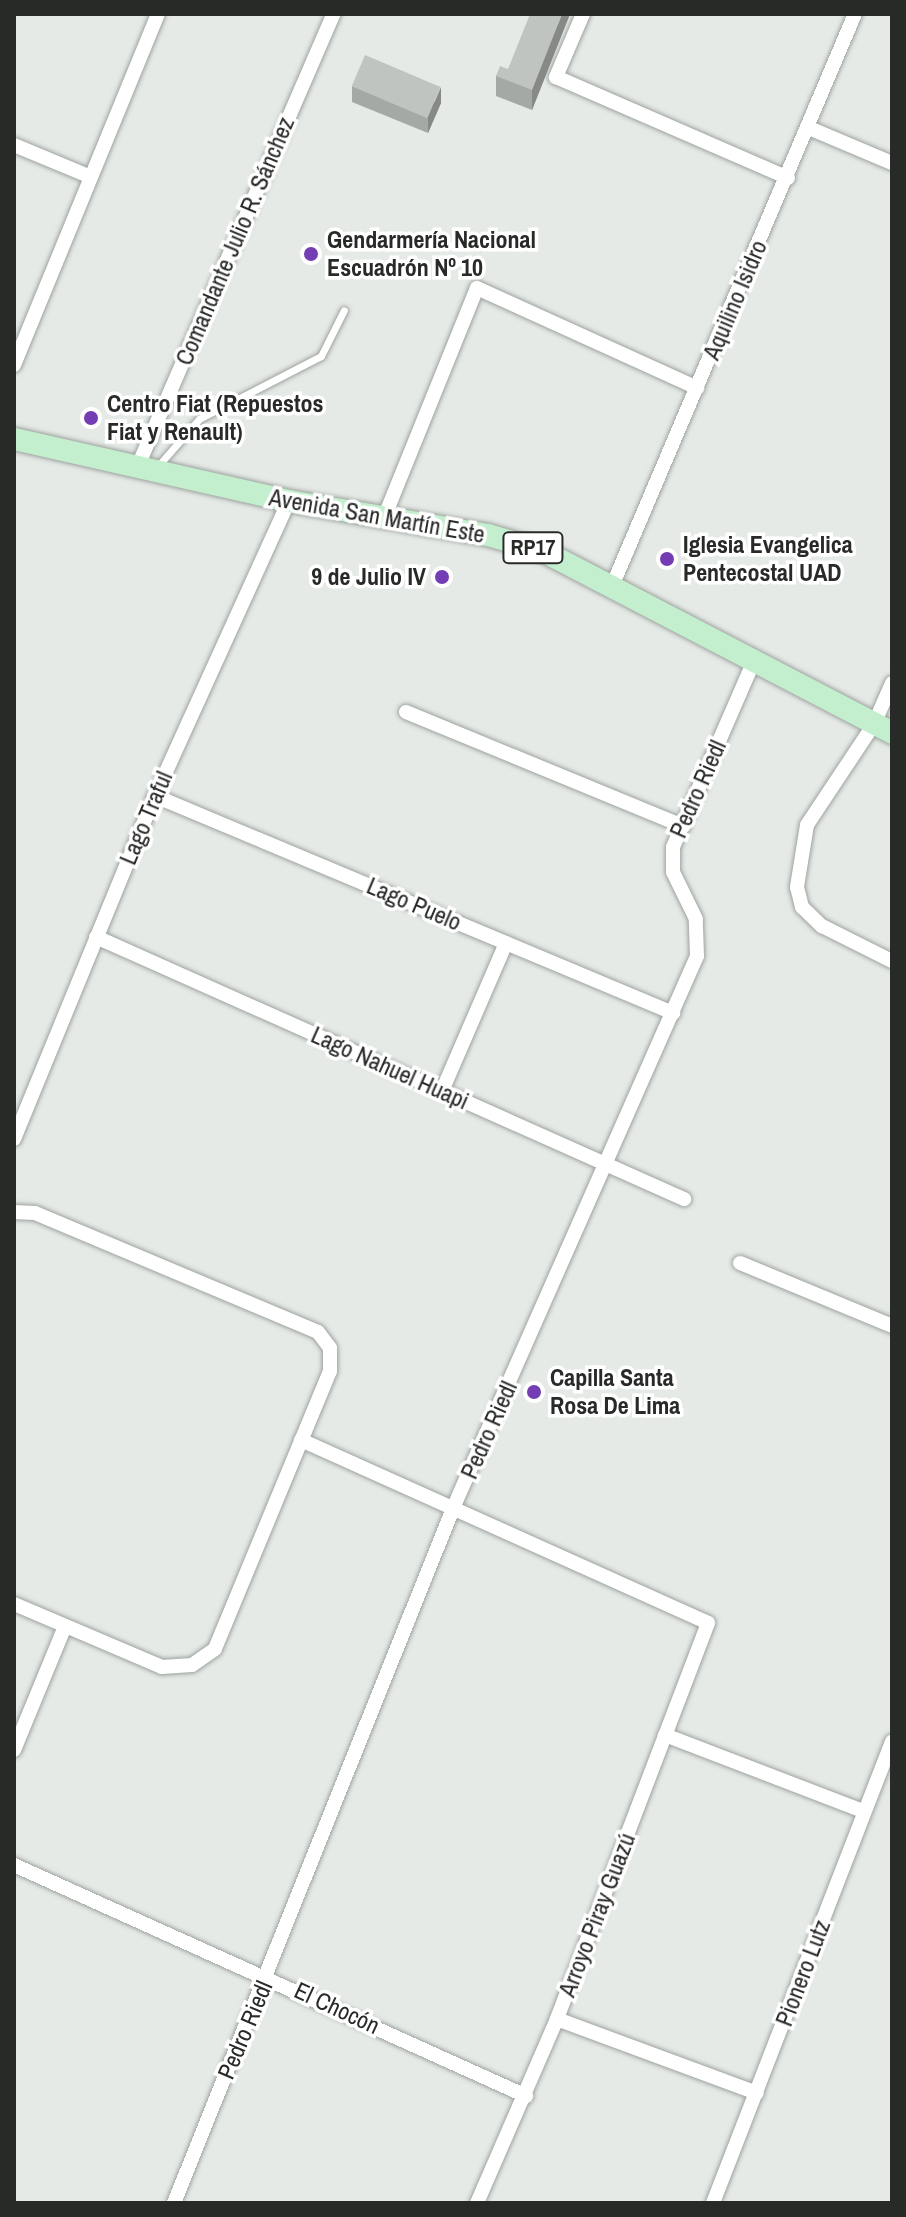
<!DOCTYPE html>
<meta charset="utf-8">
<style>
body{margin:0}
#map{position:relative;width:906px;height:2217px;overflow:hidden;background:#e5eae6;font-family:"Archivo Narrow",sans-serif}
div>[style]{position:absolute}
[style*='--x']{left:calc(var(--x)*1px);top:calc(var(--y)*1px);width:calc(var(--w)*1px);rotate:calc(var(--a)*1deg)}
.roads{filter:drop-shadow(0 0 2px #9ea39f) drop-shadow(0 0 2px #9ea39f)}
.lane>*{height:7px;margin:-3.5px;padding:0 3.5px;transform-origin:3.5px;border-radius:3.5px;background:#fff}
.street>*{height:14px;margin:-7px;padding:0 7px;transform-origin:7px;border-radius:7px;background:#fff}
.primary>*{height:22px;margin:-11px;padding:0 11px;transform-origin:11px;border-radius:11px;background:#c4efce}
.wall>*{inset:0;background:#a4a9a5}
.shaded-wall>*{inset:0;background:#868986}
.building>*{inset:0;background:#bfc4c0;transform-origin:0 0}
.dots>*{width:22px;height:22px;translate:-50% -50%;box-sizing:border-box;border:4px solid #fff;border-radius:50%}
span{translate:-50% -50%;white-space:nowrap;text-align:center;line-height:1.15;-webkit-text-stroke:7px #fff;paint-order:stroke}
.shield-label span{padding:2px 6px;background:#fff;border:2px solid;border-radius:6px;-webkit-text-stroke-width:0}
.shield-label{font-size:22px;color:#282a28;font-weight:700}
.poi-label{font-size:24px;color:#282a28;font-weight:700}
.left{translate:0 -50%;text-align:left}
.right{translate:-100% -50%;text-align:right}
.street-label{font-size:24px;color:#282a28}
.frame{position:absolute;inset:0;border:16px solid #282a28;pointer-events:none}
</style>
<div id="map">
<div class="roads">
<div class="lane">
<i style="--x:157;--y:467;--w:64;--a:-48.8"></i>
<i style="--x:199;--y:419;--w:137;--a:-27.3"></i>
<i style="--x:321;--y:356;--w:51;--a:-63.4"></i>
</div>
<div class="street">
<i style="--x:583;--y:14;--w:69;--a:113.2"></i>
<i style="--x:556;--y:77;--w:253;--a:23.5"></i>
<i style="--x:809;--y:128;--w:90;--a:22.9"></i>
<i style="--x:14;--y:145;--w:83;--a:22.6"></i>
<i style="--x:14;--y:365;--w:379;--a:-67.7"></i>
<i style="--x:137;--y:468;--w:495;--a:-66.6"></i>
<i style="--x:384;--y:518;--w:248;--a:-68"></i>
<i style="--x:477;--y:288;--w:242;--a:24.4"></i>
<i style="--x:613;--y:584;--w:619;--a:-67"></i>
<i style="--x:892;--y:683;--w:45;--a:113.7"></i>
<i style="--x:874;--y:724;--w:121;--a:123.6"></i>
<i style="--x:807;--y:825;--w:63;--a:99.2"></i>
<i style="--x:797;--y:887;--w:21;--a:76"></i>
<i style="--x:802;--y:907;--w:28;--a:44"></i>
<i style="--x:822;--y:926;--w:78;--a:26.6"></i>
<i style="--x:406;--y:712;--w:300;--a:22.4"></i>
<i style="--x:155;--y:796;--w:562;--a:22.73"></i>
<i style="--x:96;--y:937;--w:644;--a:24.02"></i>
<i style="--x:442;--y:1091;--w:161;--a:-66.6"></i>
<i style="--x:14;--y:1139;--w:371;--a:-67.7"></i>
<i style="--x:155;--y:796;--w:324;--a:-65.6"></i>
<i style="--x:14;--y:1212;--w:21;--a:3"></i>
<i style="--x:35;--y:1213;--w:307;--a:22.8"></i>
<i style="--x:318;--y:1332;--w:20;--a:53"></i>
<i style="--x:330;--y:1348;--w:23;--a:90"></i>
<i style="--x:330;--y:1371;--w:301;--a:112.5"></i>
<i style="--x:215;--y:1649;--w:28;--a:145"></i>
<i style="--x:192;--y:1665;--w:30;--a:176"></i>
<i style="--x:162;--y:1667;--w:161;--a:-156.9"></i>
<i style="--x:740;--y:1263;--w:165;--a:22.5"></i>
<i style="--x:301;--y:1440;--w:446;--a:24.2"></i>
<i style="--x:708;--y:1623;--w:424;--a:110.9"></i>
<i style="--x:557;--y:2019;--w:201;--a:113.5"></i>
<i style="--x:665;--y:1735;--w:212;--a:21"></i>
<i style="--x:14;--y:1750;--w:134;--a:-67.6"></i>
<i style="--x:14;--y:1865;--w:562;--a:24.28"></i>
<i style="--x:557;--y:2019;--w:213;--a:20.3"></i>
<i style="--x:174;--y:2203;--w:751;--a:-68.11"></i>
<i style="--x:454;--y:1506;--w:601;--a:-66.16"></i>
<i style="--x:697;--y:956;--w:37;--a:-92"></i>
<i style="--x:696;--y:919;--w:52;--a:-116.1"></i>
<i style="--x:673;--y:872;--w:25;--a:-90"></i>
<i style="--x:673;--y:847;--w:203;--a:-66.5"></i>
<i style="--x:713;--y:2203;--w:495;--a:-68.8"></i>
</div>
<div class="primary">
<i style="--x:14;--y:439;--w:282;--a:12.7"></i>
<i style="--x:289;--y:501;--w:202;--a:9.7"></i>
<i style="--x:488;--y:535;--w:57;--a:16.2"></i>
<i style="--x:543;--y:551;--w:394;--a:27.5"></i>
</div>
</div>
<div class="wall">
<i style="clip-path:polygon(570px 14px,532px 110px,496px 96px,496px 76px,508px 69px)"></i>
<i style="clip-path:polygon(352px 86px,441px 103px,428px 133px,352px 102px)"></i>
</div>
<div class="shaded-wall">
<i style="clip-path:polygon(562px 14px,570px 14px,532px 110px,532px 90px)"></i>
<i style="clip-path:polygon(441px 87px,441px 103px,428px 133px,428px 117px)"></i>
</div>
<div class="building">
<i style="clip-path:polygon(530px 14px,562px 14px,532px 90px,496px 76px,500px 66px,508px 69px)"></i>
<i style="left:365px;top:55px;width:82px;height:34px;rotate:23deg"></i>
</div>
<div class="dots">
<i style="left:311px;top:254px;background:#743db4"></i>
<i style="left:91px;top:418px;background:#743db4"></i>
<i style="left:667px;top:559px;background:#743db4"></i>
<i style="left:442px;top:577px;background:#743db4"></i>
<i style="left:534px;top:1392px;background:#743db4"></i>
</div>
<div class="shield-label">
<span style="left:533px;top:548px">RP17</span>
</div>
<div class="poi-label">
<span class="left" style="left:327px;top:254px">Gendarmería Nacional<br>Escuadrón Nº 10</span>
<span class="left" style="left:107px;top:418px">Centro Fiat (Repuestos<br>Fiat y Renault)</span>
<span class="left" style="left:683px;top:559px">Iglesia Evangelica<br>Pentecostal UAD</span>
<span class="right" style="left:426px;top:577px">9 de Julio IV</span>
<span class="left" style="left:550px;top:1392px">Capilla Santa<br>Rosa De Lima</span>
</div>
<div class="street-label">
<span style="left:235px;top:241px;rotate:-67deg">Comandante Julio R. Sánchez</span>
<span style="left:735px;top:300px;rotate:-67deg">Aquilino Isidro</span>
<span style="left:377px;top:516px;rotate:10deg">Avenida San Martín Este</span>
<span style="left:698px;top:789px;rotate:-66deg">Pedro Riedl</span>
<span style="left:146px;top:818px;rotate:-67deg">Lago Traful</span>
<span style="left:414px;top:904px;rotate:23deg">Lago Puelo</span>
<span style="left:390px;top:1068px;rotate:24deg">Lago Nahuel Huapi</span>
<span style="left:489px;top:1430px;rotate:-66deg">Pedro Riedl</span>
<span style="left:597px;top:1915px;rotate:-69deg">Arroyo Piray Guazú</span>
<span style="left:803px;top:1973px;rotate:-69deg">Pionero Lutz</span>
<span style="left:337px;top:2008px;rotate:25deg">El Chocón</span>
<span style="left:245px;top:2030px;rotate:-67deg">Pedro Riedl</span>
</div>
<div class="frame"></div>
</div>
